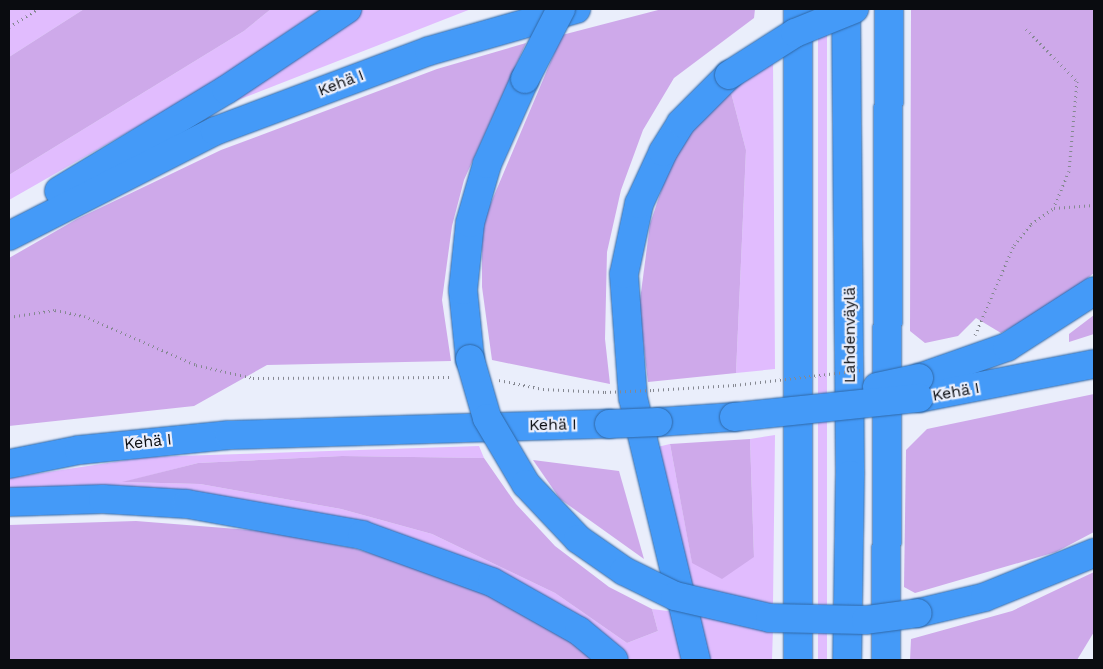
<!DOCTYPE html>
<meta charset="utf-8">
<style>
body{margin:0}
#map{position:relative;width:1103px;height:669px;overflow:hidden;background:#eaeefb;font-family:"Work Sans",sans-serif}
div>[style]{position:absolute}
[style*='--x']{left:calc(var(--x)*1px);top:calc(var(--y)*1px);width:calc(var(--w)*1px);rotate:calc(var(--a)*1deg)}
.green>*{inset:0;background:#e1bcfe;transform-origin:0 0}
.forest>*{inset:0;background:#cea9ea}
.path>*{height:3px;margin-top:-1.5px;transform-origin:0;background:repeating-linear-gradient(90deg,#858891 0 1px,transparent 0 5px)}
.roads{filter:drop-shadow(0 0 1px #3068a7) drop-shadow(0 0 1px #3068a7)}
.highway>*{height:28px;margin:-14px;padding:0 14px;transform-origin:14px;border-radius:14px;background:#449af8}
.path-bridge>*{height:3px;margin-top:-1.5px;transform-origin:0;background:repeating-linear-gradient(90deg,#858891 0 1px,transparent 0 5px)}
.bridges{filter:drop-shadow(0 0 1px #3068a7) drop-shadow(0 0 1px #3068a7)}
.highway-bridge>*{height:28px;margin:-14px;padding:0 14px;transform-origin:14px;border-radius:14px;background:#449af8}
span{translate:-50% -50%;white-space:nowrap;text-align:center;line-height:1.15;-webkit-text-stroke:4.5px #eaeefb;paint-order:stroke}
.street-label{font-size:16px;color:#0a0c10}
.frame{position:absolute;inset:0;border:10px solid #0a0c10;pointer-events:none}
</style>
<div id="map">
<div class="green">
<i style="clip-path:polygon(9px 9px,84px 9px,9px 57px)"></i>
<i style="clip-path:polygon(271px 9px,321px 9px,202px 90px,9px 200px,9px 175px,244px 31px)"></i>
<i style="clip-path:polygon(357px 9px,471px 9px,202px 114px)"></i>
<i style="left:818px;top:9px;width:9px;height:651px"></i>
<i style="clip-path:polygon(773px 58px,775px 369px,736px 373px,746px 150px,729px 85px)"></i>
<i style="clip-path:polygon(775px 435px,773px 606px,688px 588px,653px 448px,670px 444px,692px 562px,754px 557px,750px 439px)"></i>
<i style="clip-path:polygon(479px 446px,484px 458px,342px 456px,198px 463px,124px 482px,200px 484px,341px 509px,432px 534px,555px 593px,627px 643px,658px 631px,652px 609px,675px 612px,684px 660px,629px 660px,593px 629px,515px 581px,87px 487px,9px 489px,9px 478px,147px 457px)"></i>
<i style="clip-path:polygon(695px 612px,773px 627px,772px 660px,704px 660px)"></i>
</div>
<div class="forest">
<i style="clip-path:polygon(84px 9px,271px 9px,244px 31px,9px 175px,9px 57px)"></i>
<i style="clip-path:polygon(662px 9px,755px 9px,754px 18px,674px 78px,643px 130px,621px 190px,607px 252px,605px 339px,610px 384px,492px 360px,482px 287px,482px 224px,562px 35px)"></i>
<i style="clip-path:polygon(1094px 9px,1094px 273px,1055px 304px,1001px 333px,976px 318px,958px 336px,925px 343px,910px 331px,911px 10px)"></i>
<i style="clip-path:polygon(526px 43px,464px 180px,452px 226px,442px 300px,451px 361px,267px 365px,194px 406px,9px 426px,9px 258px,77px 219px,221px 150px,437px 69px)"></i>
<i style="clip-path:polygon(729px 85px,746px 150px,736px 373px,648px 382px,639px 308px,650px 224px,669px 167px,704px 111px)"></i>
<i style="clip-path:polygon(1094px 315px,1094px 334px,1069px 342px,1069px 334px)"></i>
<i style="clip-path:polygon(1094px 394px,1094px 532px,1056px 552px,915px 593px,904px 587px,906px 450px,927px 429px)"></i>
<i style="clip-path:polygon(750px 439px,754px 557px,722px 579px,692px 563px,670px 444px)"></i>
<i style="clip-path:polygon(342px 456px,484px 458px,516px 504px,555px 546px,609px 587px,652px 609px,658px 631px,627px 643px,555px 593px,432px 534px,341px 509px,200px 484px,122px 482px,198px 463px)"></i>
<i style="clip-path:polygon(533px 460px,619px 471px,644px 559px,560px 499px)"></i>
<i style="clip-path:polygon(136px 521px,264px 531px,353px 548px,442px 575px,506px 603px,548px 624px,600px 660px,9px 660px,9px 525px)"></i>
<i style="clip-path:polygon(1094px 572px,1094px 632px,1077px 660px,910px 660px,911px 639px,1012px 611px)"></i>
</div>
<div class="path">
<i style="--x:9;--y:27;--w:34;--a:-32"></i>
<i style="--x:1026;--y:29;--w:73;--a:45.6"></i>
<i style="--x:1077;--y:81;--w:90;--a:95.1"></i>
<i style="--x:1069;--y:171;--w:39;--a:113"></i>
<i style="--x:9;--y:317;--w:47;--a:-8.7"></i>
<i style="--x:55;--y:310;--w:30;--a:12"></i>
<i style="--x:84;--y:316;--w:122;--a:23.6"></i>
<i style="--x:196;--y:365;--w:58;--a:12.8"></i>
<i style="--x:253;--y:378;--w:200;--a:-0.3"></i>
<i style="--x:975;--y:335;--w:98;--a:-66.6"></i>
<i style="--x:1014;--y:245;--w:27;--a:-51"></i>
<i style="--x:1031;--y:224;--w:28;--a:-35"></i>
<i style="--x:1054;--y:208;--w:40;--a:-4.3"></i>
<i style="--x:499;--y:380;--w:45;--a:11.6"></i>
<i style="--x:543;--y:389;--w:62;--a:2.8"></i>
<i style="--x:653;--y:390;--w:82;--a:-3.5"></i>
</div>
<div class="roads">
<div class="highway">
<i style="--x:798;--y:9;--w:651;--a:90"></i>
<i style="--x:846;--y:9;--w:466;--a:89.5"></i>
<i style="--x:850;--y:475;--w:185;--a:90.9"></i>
<i style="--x:59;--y:191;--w:195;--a:-31.2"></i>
<i style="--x:226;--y:90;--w:146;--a:-33.8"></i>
<i style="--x:9;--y:236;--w:231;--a:-27"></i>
<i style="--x:215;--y:131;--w:228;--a:-20.5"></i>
<i style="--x:429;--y:51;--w:153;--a:-15.9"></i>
<i style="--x:470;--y:359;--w:69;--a:-95.8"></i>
<i style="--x:463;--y:290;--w:67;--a:-84"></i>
<i style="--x:470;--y:223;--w:61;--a:-73.9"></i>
<i style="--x:487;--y:164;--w:93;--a:-65.9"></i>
<i style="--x:919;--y:378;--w:93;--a:-19.4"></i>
<i style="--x:1007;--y:347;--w:103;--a:-32.8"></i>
<i style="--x:919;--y:398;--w:178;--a:-11"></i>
<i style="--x:658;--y:422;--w:76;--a:-3.8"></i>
<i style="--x:9;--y:464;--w:71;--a:-11.3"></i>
<i style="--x:79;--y:450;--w:151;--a:-5.7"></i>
<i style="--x:229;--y:435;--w:380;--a:-1.7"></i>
<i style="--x:9;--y:502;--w:94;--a:-1.8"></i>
<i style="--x:103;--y:499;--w:84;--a:3.4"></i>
<i style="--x:187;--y:504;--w:178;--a:10"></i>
<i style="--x:362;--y:535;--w:138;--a:19.9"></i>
<i style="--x:492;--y:582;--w:100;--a:29.4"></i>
<i style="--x:579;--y:631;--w:45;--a:39.6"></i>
<i style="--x:918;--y:613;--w:69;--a:-13.4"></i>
<i style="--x:985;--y:597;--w:118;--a:-22"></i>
<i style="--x:696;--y:660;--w:269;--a:-103.5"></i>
<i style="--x:633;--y:398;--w:124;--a:-94.2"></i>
<i style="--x:624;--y:274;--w:72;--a:-77.9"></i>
<i style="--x:639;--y:204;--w:57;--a:-65.2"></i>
<i style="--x:663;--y:152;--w:34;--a:-58"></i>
<i style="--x:681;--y:123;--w:68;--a:-45"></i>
<i style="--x:886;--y:660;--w:651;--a:-89.74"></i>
</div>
</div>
<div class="path-bridge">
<i style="--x:735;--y:385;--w:128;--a:-6.7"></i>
<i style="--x:605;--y:392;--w:48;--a:-2.4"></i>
</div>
<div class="bridges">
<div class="highway-bridge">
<i style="--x:729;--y:75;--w:78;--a:-32.5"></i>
<i style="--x:795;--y:33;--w:64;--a:-22.1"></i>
<i style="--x:525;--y:79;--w:79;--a:-62.8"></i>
<i style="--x:470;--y:359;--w:61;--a:73.9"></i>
<i style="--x:487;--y:418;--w:77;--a:59.4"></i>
<i style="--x:526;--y:484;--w:76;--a:46.6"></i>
<i style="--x:578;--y:539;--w:56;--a:34.8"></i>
<i style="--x:624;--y:571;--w:57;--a:26.1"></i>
<i style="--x:675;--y:596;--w:98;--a:13"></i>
<i style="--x:770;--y:618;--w:96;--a:1.2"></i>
<i style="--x:866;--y:620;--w:52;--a:-7.7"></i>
<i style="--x:877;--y:387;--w:43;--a:-12.1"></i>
<i style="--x:734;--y:417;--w:186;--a:-5.9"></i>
<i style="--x:609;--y:424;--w:49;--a:-2.3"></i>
</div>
</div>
<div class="street-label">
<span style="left:341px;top:83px;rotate:-21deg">Kehä I</span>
<span style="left:850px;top:335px;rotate:-90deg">Lahdenväylä</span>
<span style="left:956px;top:392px;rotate:-10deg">Kehä I</span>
<span style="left:553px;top:425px;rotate:-1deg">Kehä I</span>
<span style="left:148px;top:442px;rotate:-6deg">Kehä I</span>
</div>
<div class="frame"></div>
</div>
